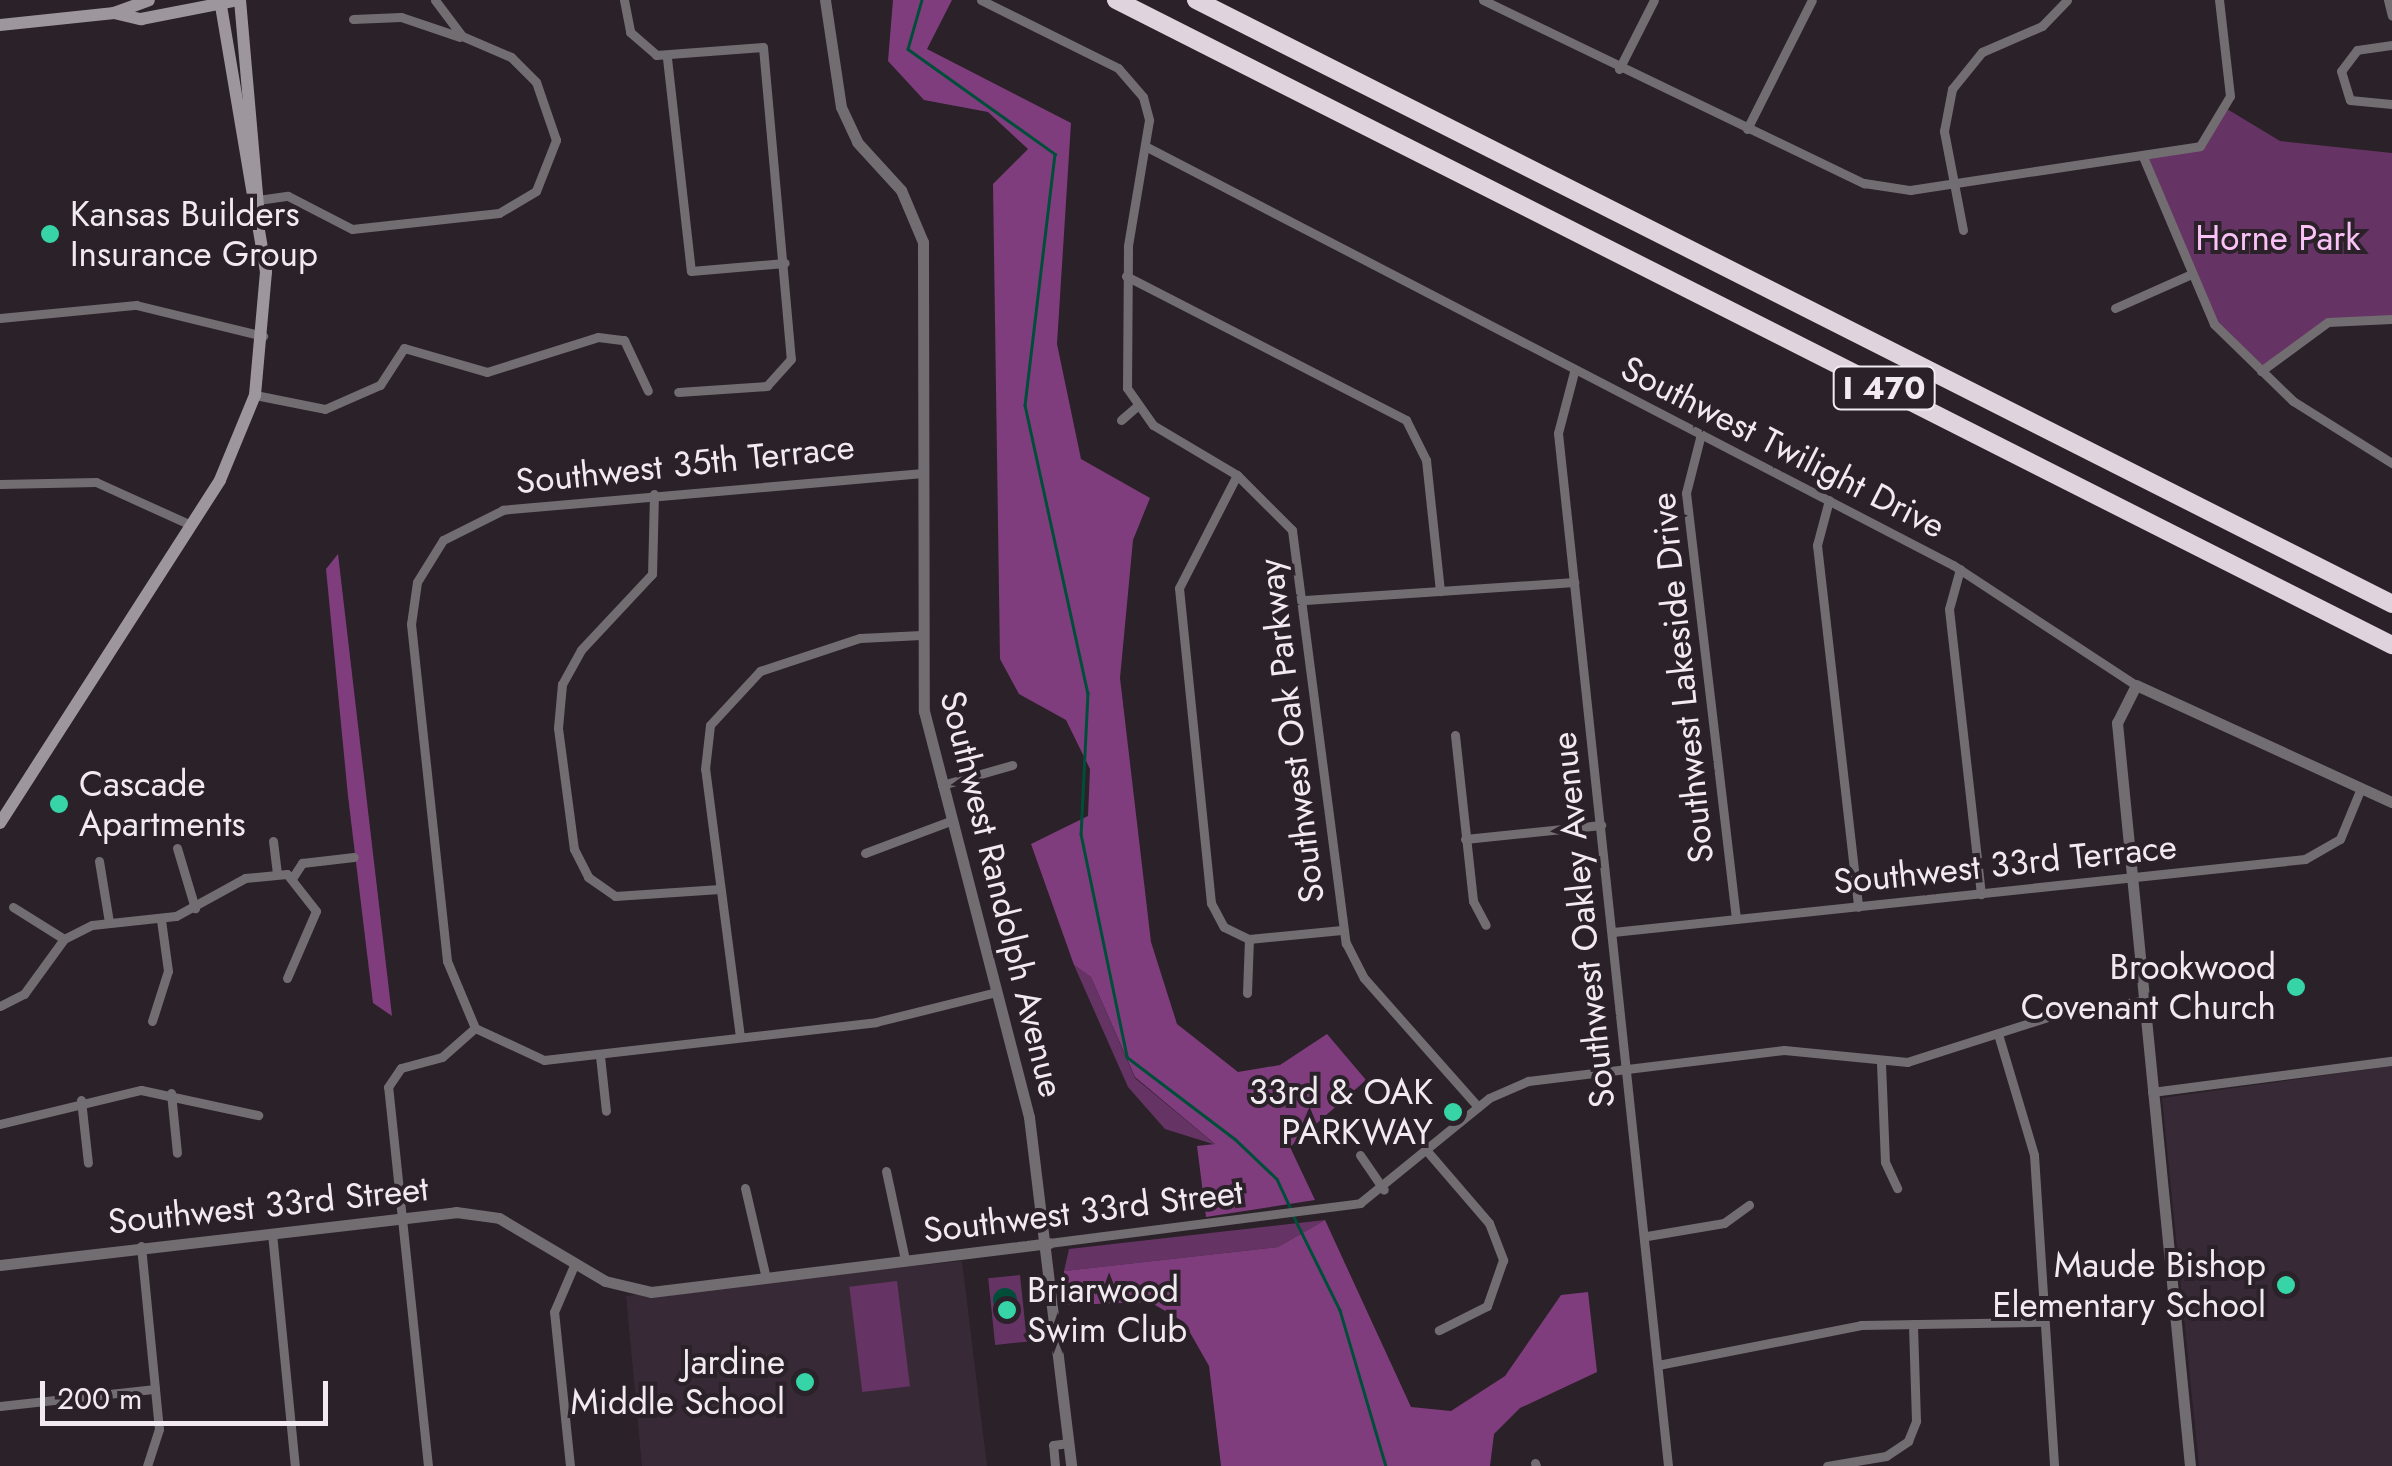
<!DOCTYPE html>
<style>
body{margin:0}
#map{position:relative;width:2392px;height:1466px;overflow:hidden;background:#2a2129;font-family:Jost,sans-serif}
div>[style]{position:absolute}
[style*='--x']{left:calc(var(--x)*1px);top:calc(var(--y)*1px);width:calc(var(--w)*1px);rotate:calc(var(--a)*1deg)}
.built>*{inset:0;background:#372a36}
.green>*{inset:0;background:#663464;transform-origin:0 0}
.forest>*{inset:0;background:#803d7d}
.water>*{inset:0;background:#004e3a}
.round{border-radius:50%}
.stream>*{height:2.5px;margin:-1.25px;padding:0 1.25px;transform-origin:1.25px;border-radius:1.25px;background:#004e3a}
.minor>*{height:9px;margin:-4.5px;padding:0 4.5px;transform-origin:4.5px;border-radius:4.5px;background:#726d71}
.tertiary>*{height:11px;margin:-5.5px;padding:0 5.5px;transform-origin:5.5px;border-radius:5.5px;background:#726d71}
.secondary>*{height:12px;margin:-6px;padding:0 6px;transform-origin:6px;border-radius:6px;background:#9e969d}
.motorway>*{height:18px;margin:-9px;padding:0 9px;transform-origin:9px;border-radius:9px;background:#dfd3de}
.dots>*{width:28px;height:28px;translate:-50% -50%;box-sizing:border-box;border:5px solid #2a2129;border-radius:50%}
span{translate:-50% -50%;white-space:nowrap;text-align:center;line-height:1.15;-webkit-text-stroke:8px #2a2129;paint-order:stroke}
.shield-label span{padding:2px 8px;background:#2a2129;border:2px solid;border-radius:8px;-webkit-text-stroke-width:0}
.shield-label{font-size:32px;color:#f1ebf1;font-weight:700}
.poi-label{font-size:35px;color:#f1ebf1}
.left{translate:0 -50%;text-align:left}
.right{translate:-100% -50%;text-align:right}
.park-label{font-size:35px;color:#fac2f6}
.street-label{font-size:35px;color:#f1ebf1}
.scale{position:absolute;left:40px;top:1381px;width:288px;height:45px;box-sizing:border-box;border:5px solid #f1ebf1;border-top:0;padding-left:12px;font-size:30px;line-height:35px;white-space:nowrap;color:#f1ebf1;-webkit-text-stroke:8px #2a2129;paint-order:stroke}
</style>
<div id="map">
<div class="built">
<i style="clip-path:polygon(2392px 1066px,2392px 1466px,2199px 1466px,2162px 1098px)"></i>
<i style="clip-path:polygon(962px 1261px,987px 1466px,642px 1466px,626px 1296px)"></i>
</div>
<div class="green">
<i style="clip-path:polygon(2227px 109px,2280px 141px,2392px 153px,2392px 319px,2314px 328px,2261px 371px,2214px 324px,2144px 159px,2193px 150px)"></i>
<i style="clip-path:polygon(1074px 965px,1091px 977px,1135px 1078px,1216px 1145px,1165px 1129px,1128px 1087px)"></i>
<i style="clip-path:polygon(1325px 1220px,1278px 1247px,1064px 1271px,1069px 1249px)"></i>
<i style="left:1020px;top:1275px;width:67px;height:32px;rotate:84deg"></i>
<i style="left:897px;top:1281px;width:106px;height:48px;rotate:83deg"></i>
</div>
<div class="forest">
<i style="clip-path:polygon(893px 0,952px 0,927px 49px,1071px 123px,1057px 344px,1081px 459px,1150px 498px,1133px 540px,1120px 678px,1151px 942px,1177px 1024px,1238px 1072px,1280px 1065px,1327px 1034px,1366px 1080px,1290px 1147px,1315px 1200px,1206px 1217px,1197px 1146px,1215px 1144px,1135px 1077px,1091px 977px,1074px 965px,1031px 844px,1088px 816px,1090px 769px,1066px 720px,1019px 694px,1000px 659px,993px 184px,1028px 149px,988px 112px,924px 100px,888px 61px)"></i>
<i style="clip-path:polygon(338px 554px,392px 1016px,373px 1003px,348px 796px,326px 569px)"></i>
<i style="clip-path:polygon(1325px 1220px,1411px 1407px,1451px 1411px,1505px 1376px,1561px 1295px,1588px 1292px,1597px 1372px,1520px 1408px,1494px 1434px,1490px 1466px,1221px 1466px,1209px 1366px,1184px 1322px,1150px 1302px,1066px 1305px,1064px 1271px,1278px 1247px)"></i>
</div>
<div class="water">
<i class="round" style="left:993px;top:1288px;width:24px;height:24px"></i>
</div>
<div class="stream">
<i style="--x:922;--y:0;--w:51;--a:105.9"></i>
<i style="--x:908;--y:49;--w:181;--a:35.5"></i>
<i style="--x:1055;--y:154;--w:253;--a:96.8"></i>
<i style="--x:1025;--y:405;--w:295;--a:77.7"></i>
<i style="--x:1088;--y:693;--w:141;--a:92.8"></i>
<i style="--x:1081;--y:834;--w:228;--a:78.3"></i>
<i style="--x:1127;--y:1057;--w:136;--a:37.2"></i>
<i style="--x:1235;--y:1139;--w:58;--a:43.6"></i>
<i style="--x:1277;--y:1179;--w:31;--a:65"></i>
<i style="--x:1293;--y:1215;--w:106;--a:63.7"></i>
<i style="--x:1340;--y:1310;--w:163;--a:73.6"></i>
</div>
<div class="minor">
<i style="--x:624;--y:0;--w:33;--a:79"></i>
<i style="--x:630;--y:32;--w:35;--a:41"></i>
<i style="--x:656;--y:55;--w:107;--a:-4.3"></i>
<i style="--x:763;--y:47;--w:313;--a:84.9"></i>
<i style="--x:791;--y:359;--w:36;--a:132"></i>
<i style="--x:767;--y:386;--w:89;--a:176.1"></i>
<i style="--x:981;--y:0;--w:153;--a:26.4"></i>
<i style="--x:1118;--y:68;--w:38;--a:49"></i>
<i style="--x:1143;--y:97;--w:24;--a:75"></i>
<i style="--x:1149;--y:120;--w:128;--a:99.5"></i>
<i style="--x:1128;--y:246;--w:142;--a:90.4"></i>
<i style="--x:1127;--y:388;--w:45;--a:54.9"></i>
<i style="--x:1153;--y:425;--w:98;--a:30.8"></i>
<i style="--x:1237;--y:475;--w:78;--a:45"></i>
<i style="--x:1292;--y:530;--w:417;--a:82.6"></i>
<i style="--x:1346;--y:943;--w:39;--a:63"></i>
<i style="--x:1364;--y:978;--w:172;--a:48.5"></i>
<i style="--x:1483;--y:0;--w:423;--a:25.7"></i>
<i style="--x:1864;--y:183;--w:47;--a:8.7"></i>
<i style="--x:1910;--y:190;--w:293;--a:-8.6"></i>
<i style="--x:2200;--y:146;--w:58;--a:-59"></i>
<i style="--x:2230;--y:96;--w:97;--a:-96.5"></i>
<i style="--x:2388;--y:0;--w:16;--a:76"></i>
<i style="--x:353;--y:19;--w:48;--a:-2.4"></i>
<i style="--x:401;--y:17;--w:62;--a:18.7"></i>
<i style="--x:2392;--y:45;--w:35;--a:172"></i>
<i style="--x:2357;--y:50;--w:26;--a:127"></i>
<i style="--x:2341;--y:71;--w:30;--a:73"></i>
<i style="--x:2350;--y:100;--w:42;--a:5.4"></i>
<i style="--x:667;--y:58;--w:214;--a:83.6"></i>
<i style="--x:691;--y:271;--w:94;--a:-4.9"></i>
<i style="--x:1619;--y:69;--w:77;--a:-63.1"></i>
<i style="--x:1747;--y:129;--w:144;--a:-63.3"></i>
<i style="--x:1145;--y:146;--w:910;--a:27.41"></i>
<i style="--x:1953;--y:565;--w:219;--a:33.3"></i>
<i style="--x:2144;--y:159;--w:179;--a:67"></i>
<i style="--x:2214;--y:324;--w:110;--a:44.3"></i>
<i style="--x:2293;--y:401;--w:117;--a:32.1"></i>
<i style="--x:258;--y:200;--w:30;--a:-8"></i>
<i style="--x:288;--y:196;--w:72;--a:27.3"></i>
<i style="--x:352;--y:229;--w:148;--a:-6.2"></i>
<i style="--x:499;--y:213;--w:43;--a:-30.7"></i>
<i style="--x:536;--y:191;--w:55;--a:-68.6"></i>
<i style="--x:556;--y:140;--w:61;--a:-109"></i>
<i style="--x:536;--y:82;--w:35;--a:-135"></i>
<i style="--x:511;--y:57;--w:53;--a:-156.8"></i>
<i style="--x:462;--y:36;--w:45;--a:-126.9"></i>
<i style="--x:1963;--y:230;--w:101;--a:-100.9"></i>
<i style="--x:1944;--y:131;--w:43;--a:-79.2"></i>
<i style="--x:1952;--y:89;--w:48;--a:-51"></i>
<i style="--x:1982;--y:52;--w:65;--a:-23.4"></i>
<i style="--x:2042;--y:26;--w:36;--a:-46"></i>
<i style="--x:1126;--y:276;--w:315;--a:27.2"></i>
<i style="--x:1406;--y:420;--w:45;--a:63.4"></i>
<i style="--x:1426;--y:460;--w:132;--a:83.9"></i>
<i style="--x:2115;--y:308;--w:81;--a:-24"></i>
<i style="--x:0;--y:318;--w:137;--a:-5.5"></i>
<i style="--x:136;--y:305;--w:131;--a:13.7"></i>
<i style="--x:2261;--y:371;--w:83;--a:-36.2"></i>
<i style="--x:2328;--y:322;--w:64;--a:-2.7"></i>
<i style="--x:1574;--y:372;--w:63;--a:104.7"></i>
<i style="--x:1558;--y:433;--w:1039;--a:83.92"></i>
<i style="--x:255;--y:395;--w:71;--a:11.3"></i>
<i style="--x:325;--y:409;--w:60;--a:-23.6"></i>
<i style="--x:380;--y:385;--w:44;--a:-57"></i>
<i style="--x:404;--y:348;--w:86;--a:16.1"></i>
<i style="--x:487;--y:372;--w:116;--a:-17.5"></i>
<i style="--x:598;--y:337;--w:26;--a:7"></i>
<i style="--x:624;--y:340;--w:56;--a:64.8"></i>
<i style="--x:1121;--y:420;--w:20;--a:-41"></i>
<i style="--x:1701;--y:434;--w:61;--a:104.3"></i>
<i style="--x:1686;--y:493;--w:429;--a:83.3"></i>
<i style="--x:923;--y:473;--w:422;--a:175"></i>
<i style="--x:503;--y:510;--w:67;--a:153.4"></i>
<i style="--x:443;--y:540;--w:49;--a:121.8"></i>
<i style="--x:417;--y:582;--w:42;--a:98.1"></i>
<i style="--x:411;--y:624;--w:339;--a:83.9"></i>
<i style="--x:447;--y:961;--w:73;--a:67.3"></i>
<i style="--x:475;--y:1028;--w:76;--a:24.9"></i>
<i style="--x:544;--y:1060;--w:334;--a:-6.5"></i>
<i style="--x:876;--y:1022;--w:124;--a:-14"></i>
<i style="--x:1237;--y:475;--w:127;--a:117.2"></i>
<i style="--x:1179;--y:588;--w:317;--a:84.2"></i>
<i style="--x:1211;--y:903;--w:27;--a:62"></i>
<i style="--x:1224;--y:927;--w:28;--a:26"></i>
<i style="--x:1249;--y:939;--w:93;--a:-5.5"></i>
<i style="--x:0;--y:484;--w:96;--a:-1.2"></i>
<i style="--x:96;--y:482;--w:104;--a:24.4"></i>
<i style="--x:654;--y:494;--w:80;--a:91.4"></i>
<i style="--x:652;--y:574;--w:104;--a:133.1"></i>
<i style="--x:581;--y:650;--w:39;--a:119"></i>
<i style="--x:562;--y:684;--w:44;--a:95.2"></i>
<i style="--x:558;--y:728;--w:122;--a:82.5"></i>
<i style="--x:574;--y:849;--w:31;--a:63"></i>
<i style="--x:588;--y:877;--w:33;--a:35"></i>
<i style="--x:615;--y:896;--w:105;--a:-3.8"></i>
<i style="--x:1829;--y:500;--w:47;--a:104.9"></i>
<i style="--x:1817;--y:545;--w:364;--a:83.5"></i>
<i style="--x:1960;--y:569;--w:41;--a:105.4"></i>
<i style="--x:1949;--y:609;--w:287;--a:83.6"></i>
<i style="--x:1305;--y:600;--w:270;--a:-3.8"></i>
<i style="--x:1455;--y:735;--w:167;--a:83.8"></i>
<i style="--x:1473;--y:901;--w:27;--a:62"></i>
<i style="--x:942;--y:785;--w:73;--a:-15.9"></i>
<i style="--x:1465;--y:839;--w:137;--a:-5.9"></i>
<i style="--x:273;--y:841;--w:32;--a:83"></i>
<i style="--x:177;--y:848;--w:63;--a:73.3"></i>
<i style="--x:865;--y:853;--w:91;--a:-20.6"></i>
<i style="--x:99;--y:861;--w:62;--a:80.7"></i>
<i style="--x:293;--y:877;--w:17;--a:-57"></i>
<i style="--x:302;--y:863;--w:52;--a:-6.6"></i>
<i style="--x:13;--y:907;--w:60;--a:32.1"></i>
<i style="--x:64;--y:939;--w:31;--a:-27"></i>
<i style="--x:92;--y:925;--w:84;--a:-6.1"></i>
<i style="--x:176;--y:916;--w:79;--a:-28.8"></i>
<i style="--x:245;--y:878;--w:42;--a:-5.4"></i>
<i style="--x:287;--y:874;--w:47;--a:51.9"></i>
<i style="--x:316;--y:911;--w:73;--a:113.4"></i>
<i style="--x:1613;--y:932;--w:696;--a:-6.02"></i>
<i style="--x:2305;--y:859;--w:40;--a:-29.7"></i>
<i style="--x:2340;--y:839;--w:55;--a:-67.6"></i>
<i style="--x:1247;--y:993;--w:54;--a:-87.9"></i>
<i style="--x:0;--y:1006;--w:27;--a:-27"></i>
<i style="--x:24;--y:994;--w:68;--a:-54"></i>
<i style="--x:152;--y:1021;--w:52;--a:-72.3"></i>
<i style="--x:168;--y:971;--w:51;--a:-97.8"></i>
<i style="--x:1998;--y:1034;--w:126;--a:73.4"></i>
<i style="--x:2034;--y:1155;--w:312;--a:86.3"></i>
<i style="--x:740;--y:1037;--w:270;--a:-97.4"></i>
<i style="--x:705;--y:769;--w:44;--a:-83.5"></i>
<i style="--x:710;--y:725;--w:74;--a:-47.2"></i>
<i style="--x:760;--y:671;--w:105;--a:-18.3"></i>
<i style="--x:860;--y:638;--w:61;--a:-2.8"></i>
<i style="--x:600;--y:1056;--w:55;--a:83.8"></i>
<i style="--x:1881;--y:1063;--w:99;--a:87.7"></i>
<i style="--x:1885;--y:1162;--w:29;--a:65"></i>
<i style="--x:2152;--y:1092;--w:242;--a:-7.4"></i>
<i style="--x:171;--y:1093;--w:60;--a:84.3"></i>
<i style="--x:81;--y:1100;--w:63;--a:83.7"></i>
<i style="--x:0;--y:1124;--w:145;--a:-13.6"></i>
<i style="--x:141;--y:1090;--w:120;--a:12.1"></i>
<i style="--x:1427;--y:1151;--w:95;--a:49.3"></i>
<i style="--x:1489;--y:1223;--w:40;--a:69"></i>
<i style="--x:1503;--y:1260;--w:49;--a:109.2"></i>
<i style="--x:1487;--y:1306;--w:54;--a:153.4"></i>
<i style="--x:1360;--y:1155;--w:42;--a:55.6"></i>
<i style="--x:886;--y:1171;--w:91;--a:77.9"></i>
<i style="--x:745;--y:1188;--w:92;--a:76.9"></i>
<i style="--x:272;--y:1233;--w:234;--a:84.4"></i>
<i style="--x:1647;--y:1236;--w:78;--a:-9.6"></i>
<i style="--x:1724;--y:1223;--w:31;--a:-36"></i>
<i style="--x:1049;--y:1243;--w:314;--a:-7.3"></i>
<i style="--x:1360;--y:1203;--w:166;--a:-39.1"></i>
<i style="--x:1489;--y:1098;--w:43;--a:-23.6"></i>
<i style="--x:1528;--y:1081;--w:258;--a:-6.9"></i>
<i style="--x:1784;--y:1050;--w:124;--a:5.6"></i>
<i style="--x:1907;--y:1062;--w:165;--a:-17.7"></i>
<i style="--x:2064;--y:1012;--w:79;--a:-8"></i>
<i style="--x:141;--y:1246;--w:184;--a:84.4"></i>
<i style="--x:159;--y:1429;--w:39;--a:108"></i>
<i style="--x:1658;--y:1365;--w:207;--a:-11.1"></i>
<i style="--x:1861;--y:1325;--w:180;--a:-1"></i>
<i style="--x:0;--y:1406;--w:156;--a:-6.3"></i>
<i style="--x:1535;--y:1463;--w:3;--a:72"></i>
<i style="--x:428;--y:1466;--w:381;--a:-96"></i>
<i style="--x:388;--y:1087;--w:23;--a:-56"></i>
<i style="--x:401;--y:1068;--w:42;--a:-15"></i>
<i style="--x:442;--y:1057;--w:44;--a:-41.3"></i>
<i style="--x:570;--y:1466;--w:155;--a:-95.9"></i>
<i style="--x:554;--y:1312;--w:53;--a:-66.8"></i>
<i style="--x:1055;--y:1466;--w:21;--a:-95"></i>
<i style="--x:1053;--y:1445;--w:16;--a:-7"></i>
<i style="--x:1827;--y:1466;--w:60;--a:-9.6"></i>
<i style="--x:1886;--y:1456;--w:27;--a:-34"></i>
<i style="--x:1908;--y:1441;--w:22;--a:-68"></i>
<i style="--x:1916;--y:1421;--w:97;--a:-91.8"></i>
</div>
<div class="tertiary">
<i style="--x:825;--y:0;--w:108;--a:81.5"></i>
<i style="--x:841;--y:107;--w:38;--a:65"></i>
<i style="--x:857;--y:142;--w:65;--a:47.5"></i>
<i style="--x:901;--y:190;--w:56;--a:67.1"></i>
<i style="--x:923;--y:242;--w:469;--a:89.9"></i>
<i style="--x:924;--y:711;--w:419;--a:75.5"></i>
<i style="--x:1029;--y:1117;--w:352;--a:83.1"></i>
<i style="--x:0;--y:1265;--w:459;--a:-6.6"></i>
<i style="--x:456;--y:1212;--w:43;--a:7.9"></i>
<i style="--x:499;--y:1218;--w:123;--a:30.7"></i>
<i style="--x:605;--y:1281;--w:47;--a:13.4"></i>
<i style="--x:651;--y:1292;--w:401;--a:-7"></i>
<i style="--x:2190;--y:1466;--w:747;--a:-95.61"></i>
<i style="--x:2117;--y:723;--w:42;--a:-63.4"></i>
<i style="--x:2136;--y:685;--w:281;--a:24.6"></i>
</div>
<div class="secondary">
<i style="--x:240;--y:0;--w:207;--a:85"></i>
<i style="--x:114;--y:13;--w:37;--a:-20"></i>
<i style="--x:0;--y:25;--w:115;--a:-6"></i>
<i style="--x:114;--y:13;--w:28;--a:13"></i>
<i style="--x:141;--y:19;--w:100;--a:-11"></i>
<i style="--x:0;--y:823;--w:407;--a:-57.3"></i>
<i style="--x:220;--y:480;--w:92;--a:-67.6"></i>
<i style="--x:255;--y:395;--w:123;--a:-84.9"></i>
<i style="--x:266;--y:272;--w:276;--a:-99.6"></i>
</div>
<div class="motorway">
<i style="--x:1116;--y:0;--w:1430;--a:26.82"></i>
<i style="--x:1196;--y:0;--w:1340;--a:26.79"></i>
</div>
<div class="dots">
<i style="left:50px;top:234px;background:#36d4a7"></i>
<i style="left:59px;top:804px;background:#36d4a7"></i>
<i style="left:2296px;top:987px;background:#36d4a7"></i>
<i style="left:1453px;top:1112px;background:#36d4a7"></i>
<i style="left:2286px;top:1285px;background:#36d4a7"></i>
<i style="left:1007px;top:1310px;background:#36d4a7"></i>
<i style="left:805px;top:1382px;background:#36d4a7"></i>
</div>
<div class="shield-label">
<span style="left:1884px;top:388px">I 470</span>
</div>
<div class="poi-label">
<span class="left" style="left:70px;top:234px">Kansas Builders<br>Insurance Group</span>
<span class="left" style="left:79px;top:804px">Cascade<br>Apartments</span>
<span class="right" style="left:2276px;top:987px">Brookwood<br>Covenant Church</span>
<span class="right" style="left:1433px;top:1112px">33rd &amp; OAK<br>PARKWAY</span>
<span class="right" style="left:2266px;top:1285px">Maude Bishop<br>Elementary School</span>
<span class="left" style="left:1027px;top:1310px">Briarwood<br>Swim Club</span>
<span class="right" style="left:785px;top:1382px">Jardine<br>Middle School</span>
</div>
<div class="park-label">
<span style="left:2278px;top:238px">Horne Park</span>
</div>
<div class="street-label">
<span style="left:1783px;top:447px;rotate:27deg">Southwest Twilight Drive</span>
<span style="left:685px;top:464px;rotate:-6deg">Southwest 35th Terrace</span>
<span style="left:1682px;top:678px;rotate:-96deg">Southwest Lakeside Drive</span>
<span style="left:1291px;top:731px;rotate:-97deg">Southwest Oak Parkway</span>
<span style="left:2005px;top:864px;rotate:-6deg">Southwest 33rd Terrace</span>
<span style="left:1002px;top:894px;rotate:76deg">Southwest Randolph Avenue</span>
<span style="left:1583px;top:920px;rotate:-96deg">Southwest Oakley Avenue</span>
<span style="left:268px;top:1205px;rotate:-6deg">Southwest 33rd Street</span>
<span style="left:1083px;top:1211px;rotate:-7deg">Southwest 33rd Street</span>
</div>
<div class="scale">200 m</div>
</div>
